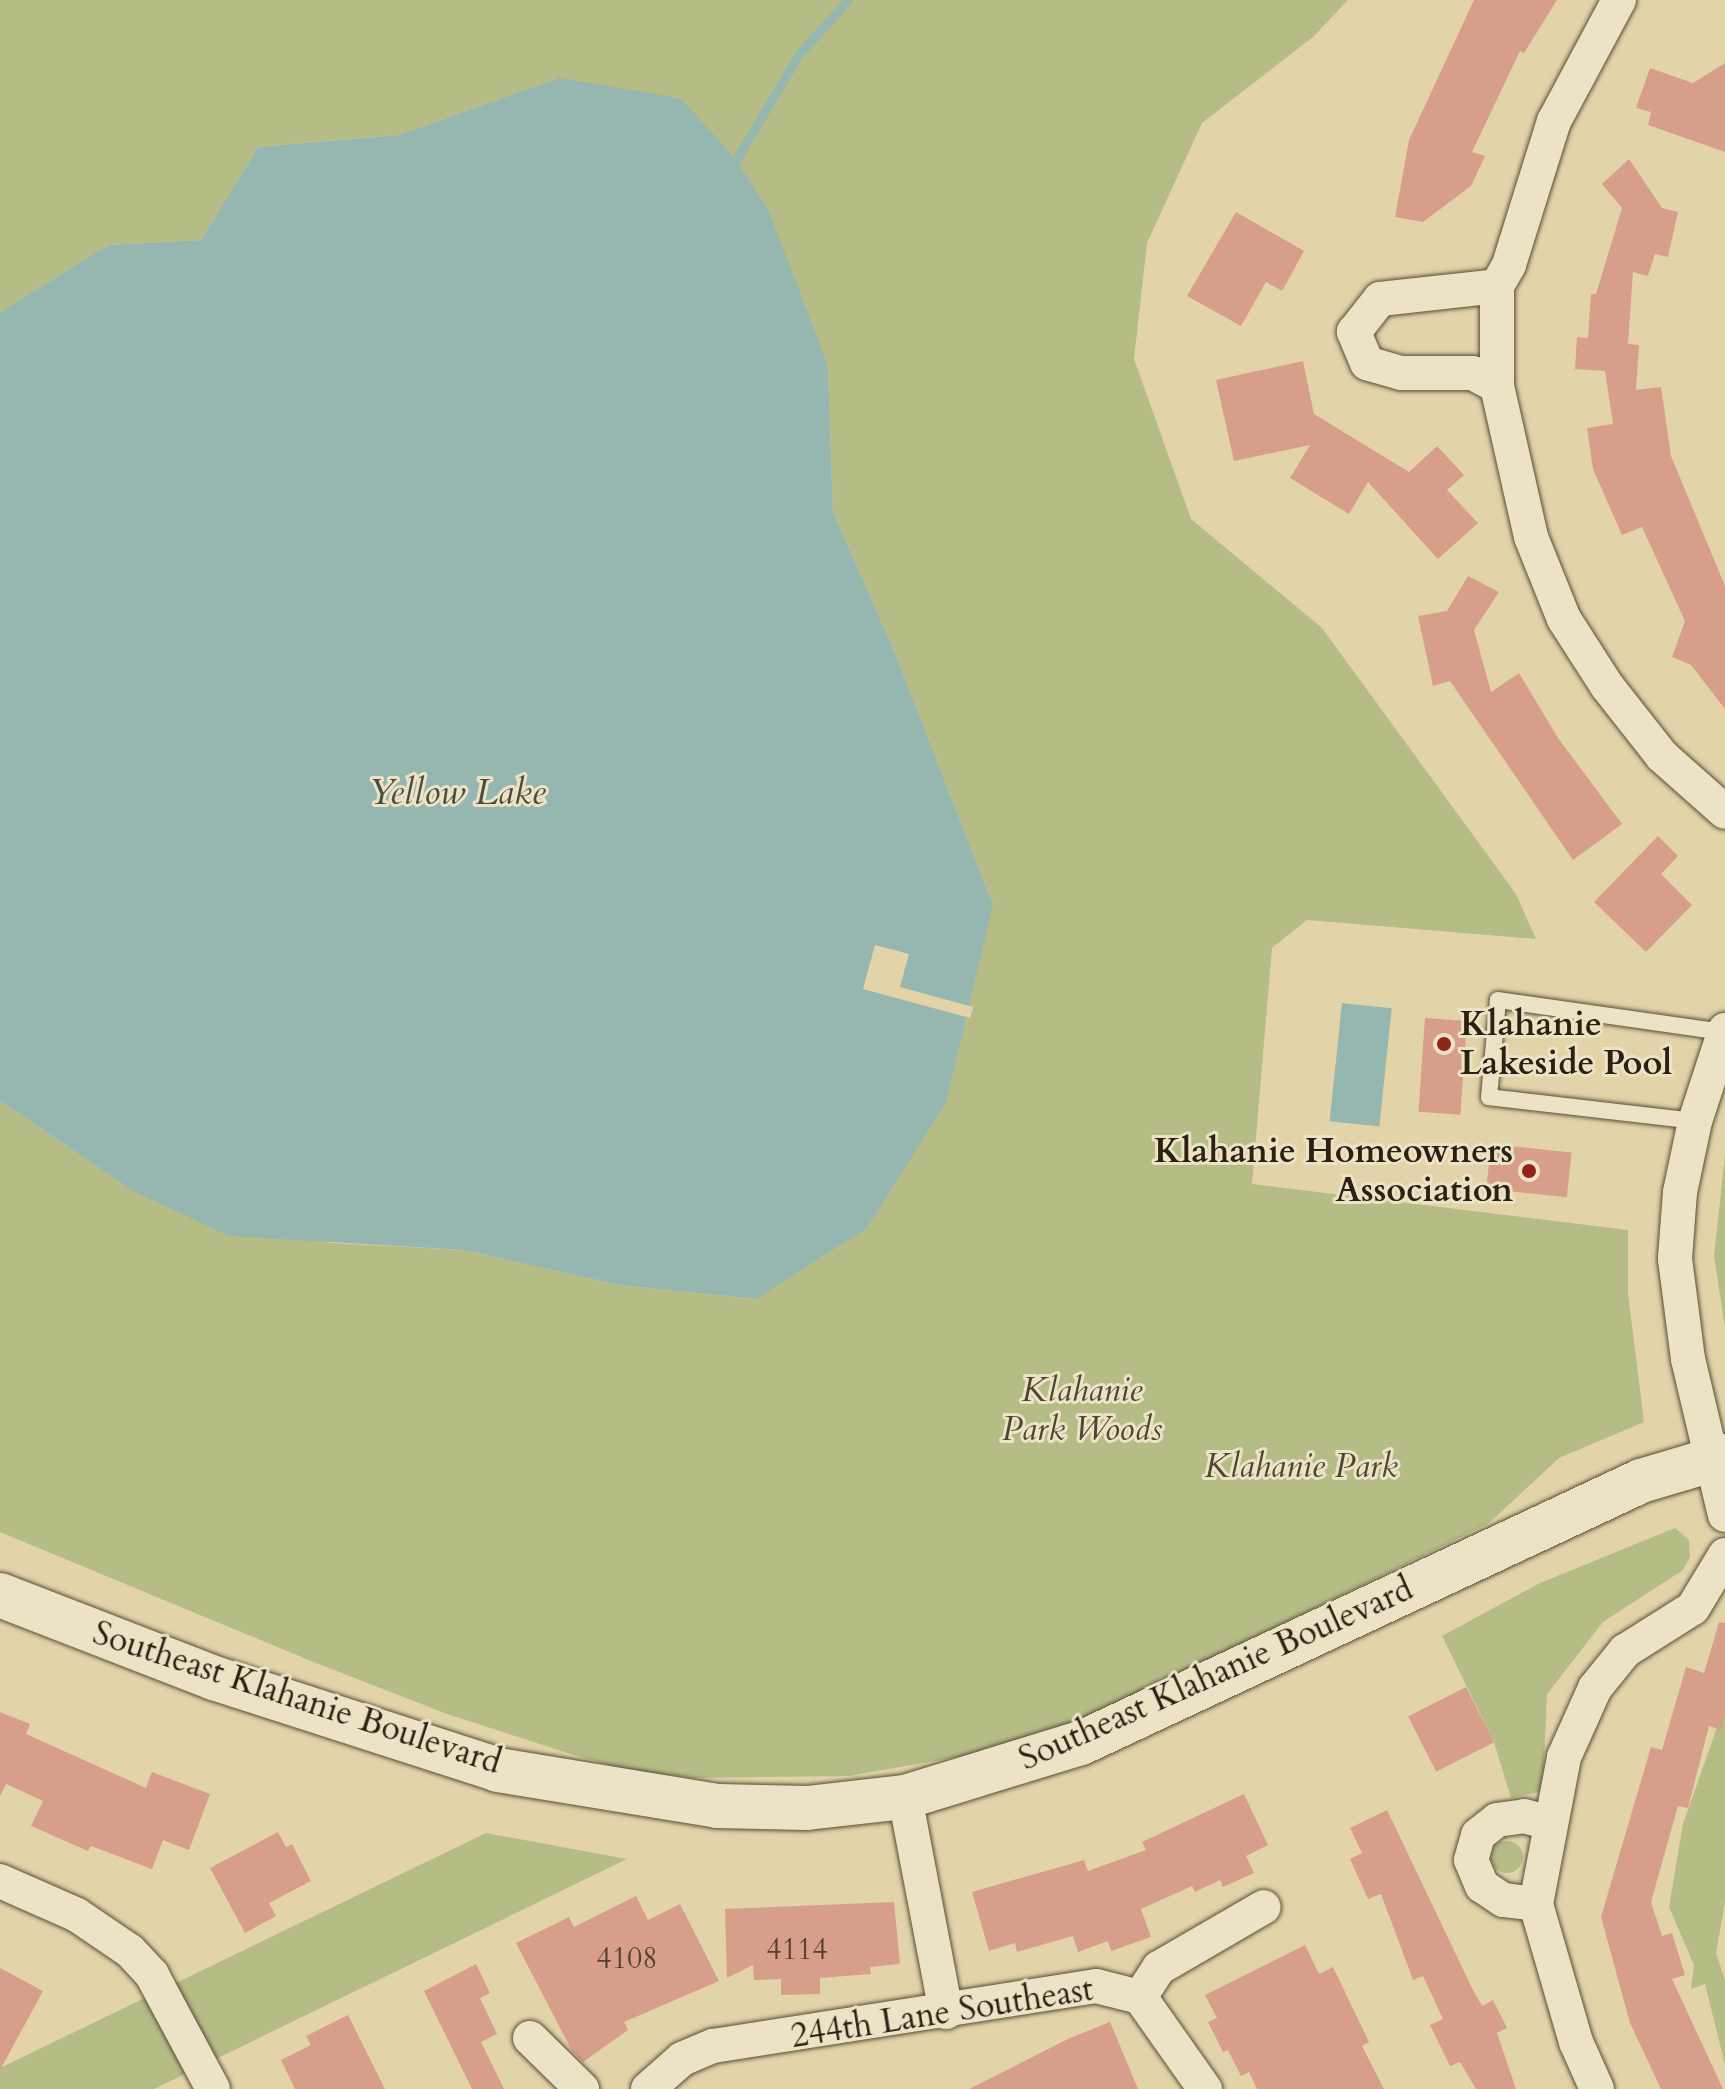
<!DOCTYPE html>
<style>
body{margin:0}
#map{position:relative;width:1725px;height:2089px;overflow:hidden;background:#e2d4a8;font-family:Cardo,serif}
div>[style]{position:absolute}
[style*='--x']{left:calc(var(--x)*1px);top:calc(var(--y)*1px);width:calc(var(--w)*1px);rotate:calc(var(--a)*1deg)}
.green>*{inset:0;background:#b5bc86}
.round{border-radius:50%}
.water>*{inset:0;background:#96b7af;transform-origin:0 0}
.pier>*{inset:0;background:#e2d4a8}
.stream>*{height:9px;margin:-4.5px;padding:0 4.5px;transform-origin:4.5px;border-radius:4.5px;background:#96b7af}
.building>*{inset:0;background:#d79f89;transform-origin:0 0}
.roads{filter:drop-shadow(0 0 2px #5a4d38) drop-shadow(0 0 2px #5a4d38)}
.lane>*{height:16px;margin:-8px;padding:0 8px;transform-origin:8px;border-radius:8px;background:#ece3c6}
.street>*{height:34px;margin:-17px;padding:0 17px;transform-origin:17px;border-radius:17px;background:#ece3c6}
.secondary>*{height:44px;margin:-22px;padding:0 22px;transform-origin:22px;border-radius:22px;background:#ece3c6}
.dots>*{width:22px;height:22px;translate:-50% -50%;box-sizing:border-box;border:4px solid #ece3c6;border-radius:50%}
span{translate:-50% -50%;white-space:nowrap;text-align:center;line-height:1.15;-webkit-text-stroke:6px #ece3c6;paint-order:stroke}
.number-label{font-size:30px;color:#574030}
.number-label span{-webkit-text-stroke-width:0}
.poi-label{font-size:34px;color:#2c2013;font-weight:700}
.left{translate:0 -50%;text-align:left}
.right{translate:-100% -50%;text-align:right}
.park-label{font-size:34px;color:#4e4730;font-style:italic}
.street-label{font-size:34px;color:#2c2013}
.water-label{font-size:36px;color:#4c4d42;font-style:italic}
</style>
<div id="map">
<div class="green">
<i style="clip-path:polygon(0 0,1348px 0,1313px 37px,1202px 123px,1147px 243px,1134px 359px,1191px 519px,1322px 628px,1516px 894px,1536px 939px,1307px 920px,1272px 948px,1252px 1184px,1628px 1230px,1628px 1294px,1644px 1422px,1559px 1458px,1488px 1524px,1094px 1715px,987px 1752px,848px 1776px,693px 1778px,628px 1770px,577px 1756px,447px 1714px,311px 1661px,0 1532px,0 1101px,133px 1191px,332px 1243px,464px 1250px,619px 1285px,756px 1299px,993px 905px,894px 650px,833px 512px,828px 366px,558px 78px,399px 135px,258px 147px,201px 240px,108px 245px,0 312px)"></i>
<i style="clip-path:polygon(1725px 1156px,1725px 1327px,1714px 1256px)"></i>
<i style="clip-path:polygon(1675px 1528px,1689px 1540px,1690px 1557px,1683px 1570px,1603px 1622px,1547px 1694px,1543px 1791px,1511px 1798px,1494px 1742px,1442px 1636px,1540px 1583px)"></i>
<i style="clip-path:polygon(1725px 1705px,1725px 1902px,1716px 1953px,1725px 1980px,1725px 2065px,1705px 1984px,1691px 1989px,1694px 1965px,1669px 1907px,1683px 1824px)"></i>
<i style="clip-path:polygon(486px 1833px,627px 1859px,154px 2089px,0 2089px,0 2068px)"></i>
<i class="round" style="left:1491px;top:1841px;width:32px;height:32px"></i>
</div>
<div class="water">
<i style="clip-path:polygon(558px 78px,682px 99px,736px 160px,768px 209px,828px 366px,833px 512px,894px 650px,993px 905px,946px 1102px,867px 1228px,756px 1299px,619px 1285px,464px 1250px,229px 1236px,133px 1191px,0 1101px,0 312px,108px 245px,201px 240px,258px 147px,399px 135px)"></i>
<i style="left:1342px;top:1003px;width:50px;height:119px;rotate:6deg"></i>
</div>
<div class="pier">
<i style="clip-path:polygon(875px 945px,909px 954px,900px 987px,973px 1007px,970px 1018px,863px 989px)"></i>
</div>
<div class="stream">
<i style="--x:736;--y:160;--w:123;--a:-59.3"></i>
<i style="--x:799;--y:54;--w:73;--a:-47.8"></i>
</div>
<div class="building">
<i style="clip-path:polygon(1474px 0,1557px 0,1524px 53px,1520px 51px,1472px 152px,1485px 156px,1471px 186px,1423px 222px,1395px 217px,1409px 140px)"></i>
<i style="clip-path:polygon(1725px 63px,1725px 152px,1648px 125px,1651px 112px,1636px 108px,1650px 68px,1693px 83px)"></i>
<i style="clip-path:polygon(1629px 159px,1662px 208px,1678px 212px,1668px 257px,1655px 254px,1648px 276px,1633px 272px,1628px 344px,1639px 345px,1636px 390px,1661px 387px,1671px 456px,1725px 586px,1725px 709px,1691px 665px,1672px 657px,1685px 621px,1642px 527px,1622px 535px,1593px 469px,1587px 428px,1613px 424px,1605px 371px,1575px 369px,1577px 337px,1588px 338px,1591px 294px,1596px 294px,1622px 208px,1602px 184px)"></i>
<i style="clip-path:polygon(1236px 212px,1304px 251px,1282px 291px,1266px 282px,1241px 326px,1187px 296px)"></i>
<i style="clip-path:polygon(1303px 361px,1314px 414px,1409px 472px,1437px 446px,1464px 475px,1447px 490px,1478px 523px,1438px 559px,1368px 482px,1349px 514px,1290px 478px,1310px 445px,1234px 461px,1216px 380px)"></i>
<i style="clip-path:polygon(1468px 576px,1499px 592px,1474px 630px,1491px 692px,1519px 673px,1558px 738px,1622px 824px,1573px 860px,1450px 681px,1433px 686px,1418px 616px,1447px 611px)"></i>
<i style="clip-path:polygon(1658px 836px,1678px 856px,1661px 874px,1692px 905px,1646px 952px,1594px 902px)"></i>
<i style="left:1425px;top:1018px;width:42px;height:94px;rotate:4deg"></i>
<i style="left:1491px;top:1144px;width:81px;height:45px;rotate:6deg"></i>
<i style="clip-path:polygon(1719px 1622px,1725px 1623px,1725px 1714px,1721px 1730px,1709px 1726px,1688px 1808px,1678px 1806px,1651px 1902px,1662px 1936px,1672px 1933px,1685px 1975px,1672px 1979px,1723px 2089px,1661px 2089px,1630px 2023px,1601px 1917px,1651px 1747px,1662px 1750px,1686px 1667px,1704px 1673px)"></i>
<i style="left:1466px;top:1687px;width:62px;height:65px;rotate:63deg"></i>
<i style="clip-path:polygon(0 1712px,30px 1724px,26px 1734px,146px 1788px,152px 1772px,210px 1794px,189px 1850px,163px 1840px,152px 1869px,91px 1846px,88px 1851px,31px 1826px,43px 1801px,6px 1784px,0 1796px)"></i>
<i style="clip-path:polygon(1244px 1794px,1268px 1845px,1246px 1856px,1254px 1873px,1223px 1887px,1220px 1880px,1195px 1892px,1192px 1886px,1141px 1909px,1151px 1937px,1111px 1951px,1108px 1941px,1078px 1952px,1073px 1936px,1017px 1952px,1015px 1943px,989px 1951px,972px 1892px,1084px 1860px,1088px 1871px,1146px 1850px,1142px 1842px)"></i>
<i style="clip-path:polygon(1387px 1810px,1472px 1988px,1482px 2006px,1493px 2000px,1507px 2028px,1497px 2033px,1516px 2089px,1476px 2089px,1460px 2062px,1450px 2066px,1430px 2025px,1443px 2019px,1423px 1976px,1413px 1980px,1381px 1894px,1368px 1899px,1350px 1859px,1362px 1853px,1350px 1828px)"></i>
<i style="clip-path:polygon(278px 1832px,286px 1847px,292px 1844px,311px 1881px,269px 1903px,276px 1916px,245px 1933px,210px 1868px)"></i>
<i style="clip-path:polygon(636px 1896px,648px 1920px,680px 1904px,719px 1981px,624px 2022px,628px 2030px,583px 2062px,572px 2051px,516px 1943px,569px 1917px,574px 1927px)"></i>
<i style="clip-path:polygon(894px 1902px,900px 1964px,870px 1967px,871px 1974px,820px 1978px,820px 1994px,781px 1995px,781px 1979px,754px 1980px,753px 1965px,727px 1978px,725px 1909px)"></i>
<i style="clip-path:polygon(1305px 1945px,1319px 1974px,1333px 1967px,1369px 2042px,1362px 2046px,1384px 2089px,1257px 2089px,1249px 2072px,1241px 2076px,1228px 2050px,1223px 2052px,1208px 2022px,1217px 2018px,1205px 1995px)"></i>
<i style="clip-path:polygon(476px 1964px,490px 1993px,480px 1998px,497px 2034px,481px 2042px,504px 2089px,472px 2089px,424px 1991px)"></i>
<i style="clip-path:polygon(0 1968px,43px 1991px,0 2070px)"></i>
<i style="clip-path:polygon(348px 2015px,385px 2089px,295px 2089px,281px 2060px,311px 2045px,306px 2036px)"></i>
<i style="clip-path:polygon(1110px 2022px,1138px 2089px,969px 2089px,1070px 2038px)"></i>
</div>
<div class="roads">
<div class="lane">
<i style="--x:1695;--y:1121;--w:207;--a:-173.4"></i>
<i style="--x:1489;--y:1097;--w:97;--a:-84.7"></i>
<i style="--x:1498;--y:1000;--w:228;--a:8.1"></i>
</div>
<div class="street">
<i style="--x:1619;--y:0;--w:137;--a:118.2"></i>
<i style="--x:1554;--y:121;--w:151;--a:107.4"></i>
<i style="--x:1509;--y:265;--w:24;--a:120"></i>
<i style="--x:1497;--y:286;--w:100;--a:90"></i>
<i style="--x:1497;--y:386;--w:155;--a:77.3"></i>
<i style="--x:1531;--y:537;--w:88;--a:68.1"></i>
<i style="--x:1564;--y:619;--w:80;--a:57.3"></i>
<i style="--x:1607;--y:686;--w:89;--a:51.8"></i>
<i style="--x:1662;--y:756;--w:84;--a:41.6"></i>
<i style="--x:1497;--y:386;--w:27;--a:-152"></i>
<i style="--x:1473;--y:373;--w:72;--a:180"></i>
<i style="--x:1401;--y:373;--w:35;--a:-164"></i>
<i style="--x:1367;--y:363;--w:34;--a:-113"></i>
<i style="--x:1354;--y:332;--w:42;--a:-51.8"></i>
<i style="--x:1380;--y:299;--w:118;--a:-6.3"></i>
<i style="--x:1725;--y:1030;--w:96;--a:108.2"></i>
<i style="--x:1695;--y:1121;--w:73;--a:101.9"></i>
<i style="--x:1680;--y:1192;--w:67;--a:94.3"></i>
<i style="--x:1675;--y:1259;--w:101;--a:82.6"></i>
<i style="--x:1688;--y:1359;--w:160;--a:76.7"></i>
<i style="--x:905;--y:1797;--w:219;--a:79.2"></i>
<i style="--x:0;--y:1881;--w:84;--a:23.8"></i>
<i style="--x:77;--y:1915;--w:64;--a:34.2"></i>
<i style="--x:130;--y:1951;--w:33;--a:47"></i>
<i style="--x:152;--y:1975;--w:129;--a:61.8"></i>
<i style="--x:1536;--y:1904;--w:33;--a:-173"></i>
<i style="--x:1503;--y:1900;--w:25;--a:-146"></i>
<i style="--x:1482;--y:1886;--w:28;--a:-113"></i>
<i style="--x:1471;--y:1860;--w:26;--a:-74"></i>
<i style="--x:1478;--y:1835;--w:24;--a:-38"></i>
<i style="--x:1497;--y:1820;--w:27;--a:-8"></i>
<i style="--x:1524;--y:1816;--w:27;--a:15"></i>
<i style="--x:1140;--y:1997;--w:113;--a:54.8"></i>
<i style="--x:530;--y:2038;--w:73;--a:44.4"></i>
<i style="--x:648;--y:2089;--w:45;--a:-41.4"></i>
<i style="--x:682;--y:2059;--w:34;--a:-23"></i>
<i style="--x:713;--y:2046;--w:388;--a:-8.9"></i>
<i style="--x:1096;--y:1986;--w:45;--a:14"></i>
<i style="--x:1140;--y:1997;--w:35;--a:-57"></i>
<i style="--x:1159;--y:1968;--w:121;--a:-30.2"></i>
<i style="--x:1597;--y:2089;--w:51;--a:-114.1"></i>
<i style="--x:1576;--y:2042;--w:144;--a:-106.2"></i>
<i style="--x:1536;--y:1904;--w:150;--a:-79.2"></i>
<i style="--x:1564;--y:1757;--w:76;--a:-65.8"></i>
<i style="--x:1595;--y:1688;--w:48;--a:-51"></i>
<i style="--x:1625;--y:1651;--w:80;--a:-32.3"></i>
<i style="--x:1693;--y:1608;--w:62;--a:-58.9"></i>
</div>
<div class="secondary">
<i style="--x:0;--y:1595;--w:230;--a:21.2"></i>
<i style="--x:214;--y:1678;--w:299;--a:17.9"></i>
<i style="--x:498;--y:1770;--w:222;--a:9.3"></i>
<i style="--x:717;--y:1806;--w:90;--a:1.3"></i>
<i style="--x:807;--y:1808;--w:99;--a:-6.4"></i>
<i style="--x:905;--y:1797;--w:184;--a:-17.1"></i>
<i style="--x:1081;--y:1743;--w:618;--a:-25.07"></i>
<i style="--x:1641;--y:1481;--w:88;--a:-16.6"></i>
</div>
</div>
<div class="dots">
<i style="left:1444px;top:1044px;background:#8f2418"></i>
<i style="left:1529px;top:1171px;background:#8f2418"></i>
</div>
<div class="number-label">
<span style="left:797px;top:1950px">4114</span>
<span style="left:627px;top:1959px">4108</span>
</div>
<div class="poi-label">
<span class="left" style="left:1460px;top:1044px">Klahanie<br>Lakeside Pool</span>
<span class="right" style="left:1513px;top:1171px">Klahanie Homeowners<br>Association</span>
</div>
<div class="park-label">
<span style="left:1082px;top:1410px">Klahanie<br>Park Woods</span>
<span style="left:1301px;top:1467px">Klahanie Park</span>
</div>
<div class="street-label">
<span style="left:1216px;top:1674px;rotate:-24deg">Southeast Klahanie Boulevard</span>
<span style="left:297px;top:1698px;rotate:18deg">Southeast Klahanie Boulevard</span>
<span style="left:942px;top:2013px;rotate:-9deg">244th Lane Southeast</span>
</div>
<div class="water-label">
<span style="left:457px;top:793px">Yellow Lake</span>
</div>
</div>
